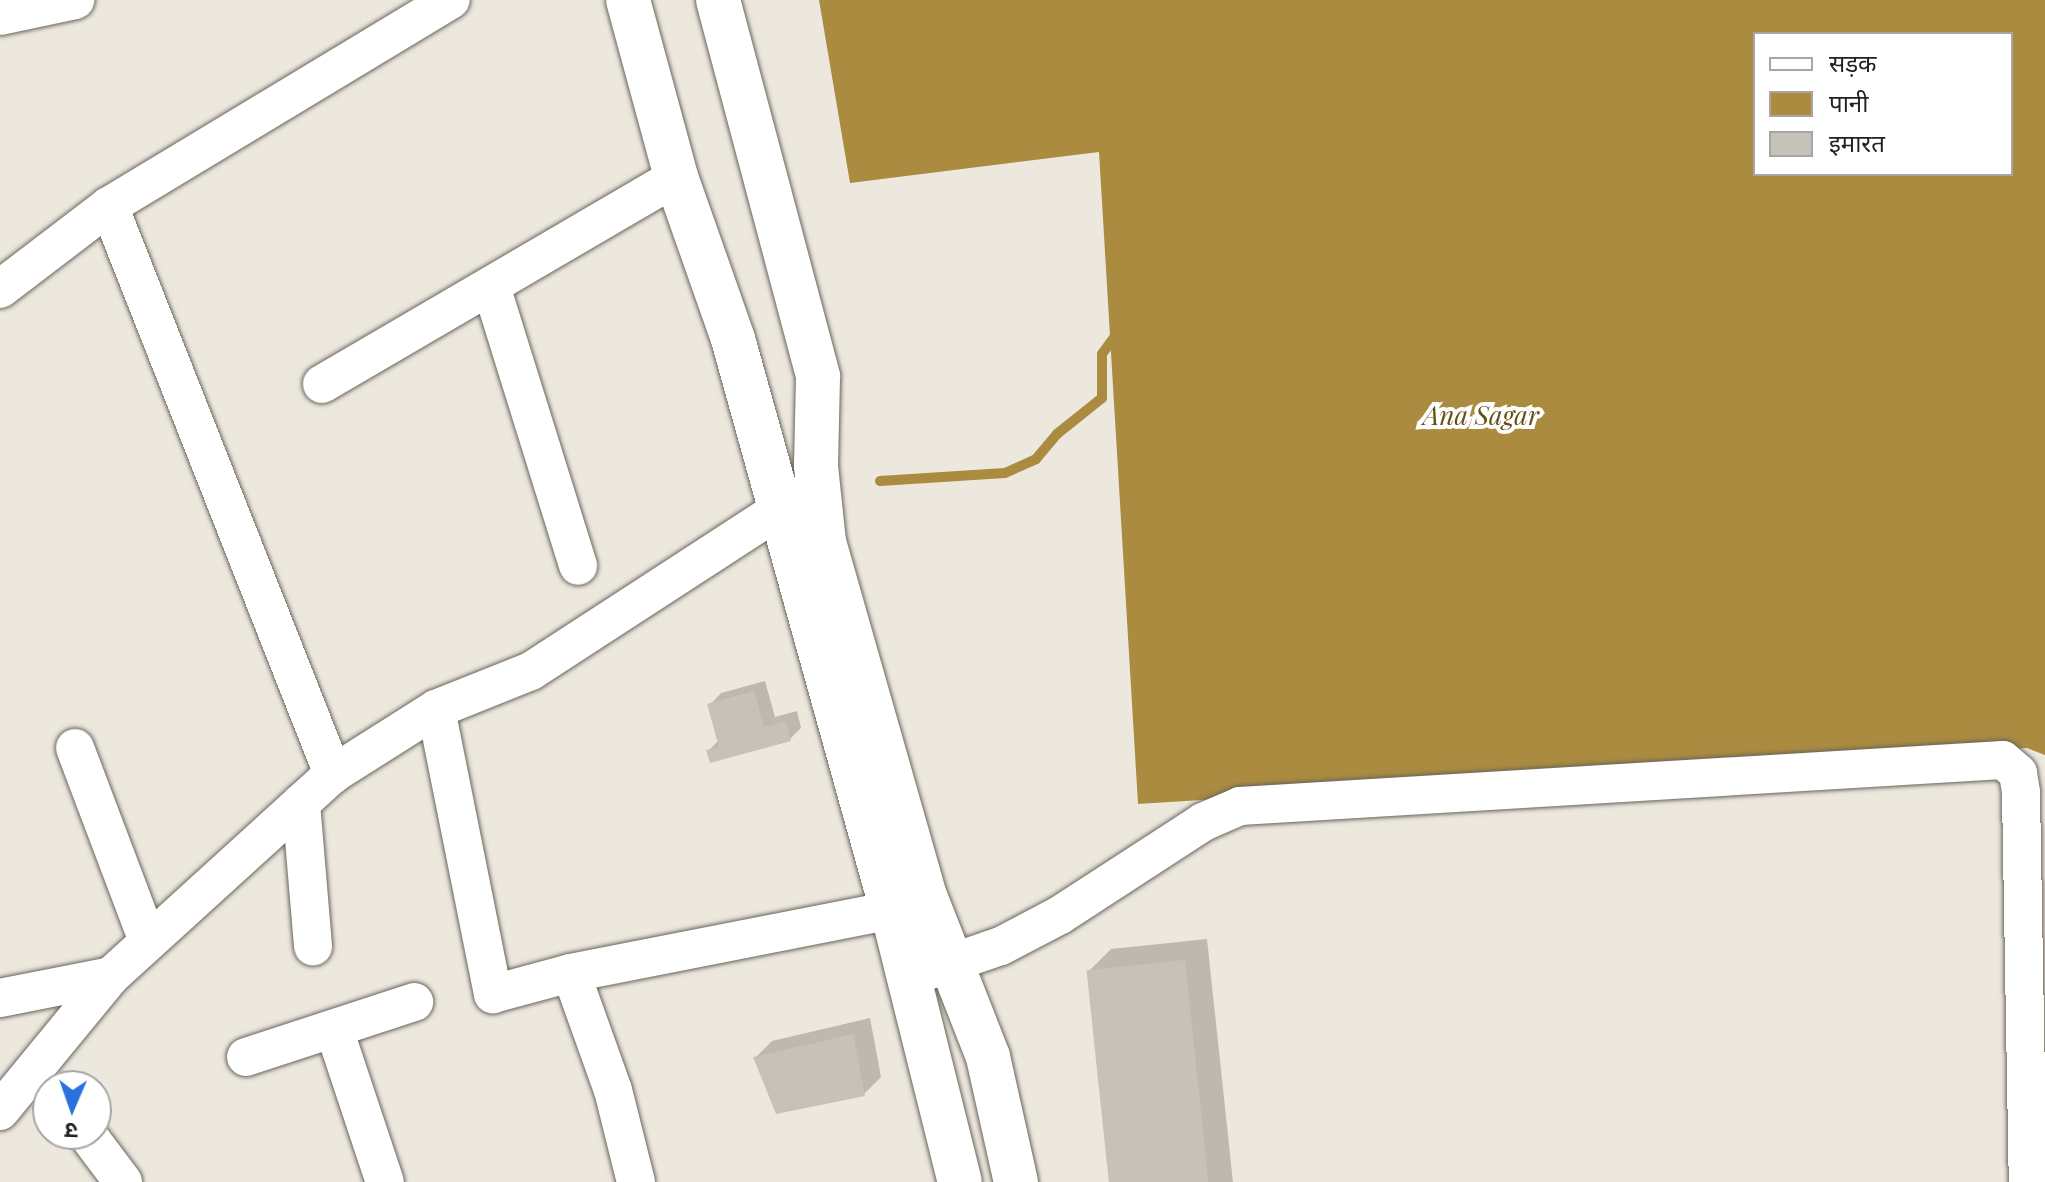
<!DOCTYPE html>
<meta charset="utf-8">
<style>
body{margin:0}
#map{position:relative;width:2045px;height:1182px;overflow:hidden;background:#ede8de;font-family:"Playfair Display","Noto Sans Devanagari",serif}
div>[style]{position:absolute}
[style*='--x']{left:calc(var(--x)*1px);top:calc(var(--y)*1px);width:calc(var(--w)*1px);rotate:calc(var(--a)*1deg)}
.water>*{inset:0;background:#aa8b40}
.shadow>*{inset:0;background:#0003}
.stream>*{height:10px;margin:-5px;padding:0 5px;transform-origin:5px;border-radius:5px;background:#aa8b40}
.building>*{inset:0;background:#c7c2b9;transform-origin:0 0}
.roads{filter:drop-shadow(0 0 2px #69655c) drop-shadow(0 0 2px #69655c)}
.minor>*{height:38px;margin:-19px;padding:0 19px;transform-origin:19px;border-radius:19px;background:#fff}
.tertiary>*{height:44px;margin:-22px;padding:0 22px;transform-origin:22px;border-radius:22px;background:#fff}
span{translate:-50% -50%;white-space:nowrap;text-align:center;line-height:1.15;-webkit-text-stroke:8px #fff;paint-order:stroke}
.water-label{font-size:26px;color:#654f16;font-style:italic}
.legend{position:absolute;left:1753px;top:32px;width:260px;height:144px;box-sizing:border-box;background:#fff;border:2px solid #a7a6a5;margin:0;padding:10px 14px;list-style:none;font-size:24px;color:#23211e}
.legend li{display:flex;align-items:center;gap:16px;height:40px}
.legend b{width:40px;border:2px solid #a7a6a5}
.north{position:absolute;left:32px;top:1070px;width:80px;height:80px;box-sizing:border-box;background:#fff;border:2px solid #a7a6a5;border-radius:50%;rotate:182deg;font-size:22px;font-weight:700;line-height:32px;text-align:center;color:#23211e}
.north::after{content:'';display:block;margin:auto;width:28px;height:36px;background:#2971dd;clip-path:polygon(50% 0,100% 100%,50% 72%,0 100%)}
</style>
<div id="map">
<div class="water">
<i style="clip-path:polygon(evenodd,819px 0,2045px 0,2045px 755px,2027px 748px,1138px 804px,1099px 152px,850px 183px,819px 0,1755px 34px,2011px 34px,2011px 174px,1755px 174px,1755px 34px)"></i>
</div>
<div class="shadow">
<i style="clip-path:polygon(765px 681px,775px 717px,797px 711px,801px 728px,790px 739px,708px 751px,719px 740px,710px 705px,721px 693px)"></i>
<i style="clip-path:polygon(1207px 939px,1233px 1182px,1111px 1182px,1089px 971px,1111px 949px)"></i>
<i style="clip-path:polygon(870px 1018px,881px 1077px,864px 1094px,755px 1058px,772px 1041px)"></i>
</div>
<div class="stream">
<i style="--x:880;--y:481;--w:125;--a:-3.7"></i>
<i style="--x:1005;--y:473;--w:34;--a:-24"></i>
<i style="--x:1036;--y:459;--w:33;--a:-50"></i>
<i style="--x:1057;--y:434;--w:58;--a:-38.7"></i>
<i style="--x:1102;--y:398;--w:44;--a:-90"></i>
<i style="--x:1102;--y:354;--w:27;--a:-54"></i>
</div>
<div class="building">
<i style="clip-path:polygon(754px 691px,764px 727px,786px 721px,791px 741px,710px 763px,706px 750px,719px 747px,707px 704px)"></i>
<i style="left:1185px;top:960px;width:223px;height:99px;rotate:84deg"></i>
<i style="clip-path:polygon(853px 1034px,865px 1096px,776px 1114px,753px 1057px)"></i>
</div>
<div class="roads">
<div class="minor">
<i style="--x:0;--y:16;--w:77;--a:-12"></i>
<i style="--x:109;--y:206;--w:611;--a:68.48"></i>
<i style="--x:491;--y:286;--w:293;--a:72.7"></i>
<i style="--x:0;--y:289;--w:137;--a:-37.3"></i>
<i style="--x:109;--y:206;--w:399;--a:-31.1"></i>
<i style="--x:322;--y:384;--w:410;--a:-30.3"></i>
<i style="--x:436;--y:709;--w:291;--a:78.7"></i>
<i style="--x:493;--y:994;--w:81;--a:-15.1"></i>
<i style="--x:571;--y:973;--w:327;--a:-11.1"></i>
<i style="--x:892;--y:910;--w:30;--a:-24"></i>
<i style="--x:75;--y:748;--w:206;--a:69.3"></i>
<i style="--x:301;--y:803;--w:144;--a:85.2"></i>
<i style="--x:924;--y:972;--w:81;--a:-18.7"></i>
<i style="--x:1001;--y:946;--w:67;--a:-27.7"></i>
<i style="--x:1060;--y:915;--w:171;--a:-33"></i>
<i style="--x:1203;--y:822;--w:40;--a:-23.4"></i>
<i style="--x:1240;--y:806;--w:764;--a:-3.45"></i>
<i style="--x:2003;--y:760;--w:20;--a:41"></i>
<i style="--x:2018;--y:773;--w:20;--a:81"></i>
<i style="--x:2021;--y:793;--w:389;--a:89"></i>
<i style="--x:571;--y:973;--w:124;--a:70.3"></i>
<i style="--x:613;--y:1090;--w:95;--a:76"></i>
<i style="--x:0;--y:998;--w:113;--a:-11.2"></i>
<i style="--x:334;--y:1029;--w:161;--a:71.6"></i>
<i style="--x:246;--y:1057;--w:177;--a:-18.1"></i>
<i style="--x:0;--y:1111;--w:175;--a:-50.6"></i>
<i style="--x:111;--y:976;--w:300;--a:-42.3"></i>
<i style="--x:333;--y:774;--w:122;--a:-32.3"></i>
<i style="--x:436;--y:709;--w:102;--a:-21.8"></i>
<i style="--x:531;--y:671;--w:327;--a:-33"></i>
<i style="--x:87;--y:1134;--w:60;--a:53.1"></i>
</div>
<div class="tertiary">
<i style="--x:628;--y:0;--w:183;--a:74.8"></i>
<i style="--x:676;--y:177;--w:172;--a:70.6"></i>
<i style="--x:733;--y:339;--w:593;--a:74.44"></i>
<i style="--x:892;--y:910;--w:280;--a:76"></i>
<i style="--x:718;--y:0;--w:390;--a:75.1"></i>
<i style="--x:818;--y:377;--w:89;--a:91.3"></i>
<i style="--x:816;--y:466;--w:76;--a:84"></i>
<i style="--x:824;--y:542;--w:368;--a:74.1"></i>
<i style="--x:925;--y:896;--w:173;--a:68.6"></i>
<i style="--x:988;--y:1057;--w:128;--a:77.4"></i>
</div>
</div>
<div class="water-label">
<span style="left:1481px;top:415px">Ana Sagar</span>
</div>
<ul class="legend">
<li><b style="height:10px;background:#fff"></b>सड़क</li>
<li><b style="height:22px;background:#aa8b40"></b>पानी</li>
<li><b style="height:22px;background:#c7c2b9"></b>इमारत</li>
</ul>
<div class="north">उ</div>
</div>
